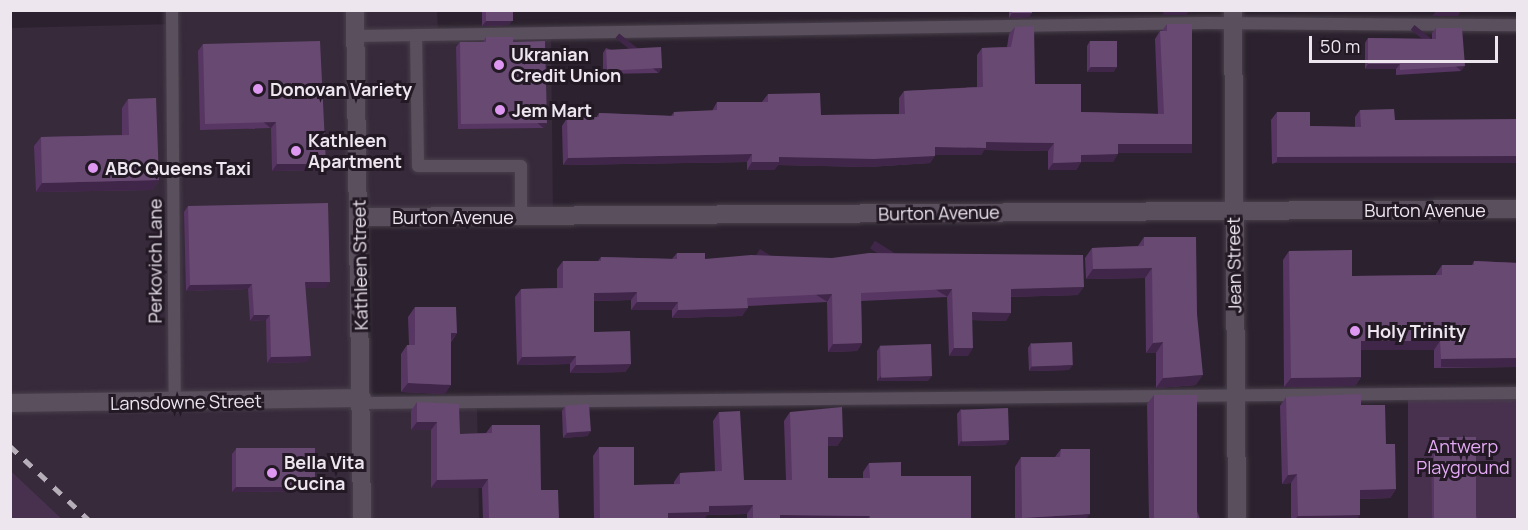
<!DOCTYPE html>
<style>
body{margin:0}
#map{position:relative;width:1528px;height:530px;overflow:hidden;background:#2c222f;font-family:Manrope,sans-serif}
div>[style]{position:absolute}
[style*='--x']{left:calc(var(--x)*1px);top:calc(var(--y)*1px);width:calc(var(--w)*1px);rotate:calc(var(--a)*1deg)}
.built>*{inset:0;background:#372a3b}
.green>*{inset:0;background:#48314f;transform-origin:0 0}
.roads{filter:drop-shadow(0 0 2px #48404b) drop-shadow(0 0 2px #48404b)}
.lane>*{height:12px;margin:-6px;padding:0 6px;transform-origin:6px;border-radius:6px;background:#5a4f5d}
.street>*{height:18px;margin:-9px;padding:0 9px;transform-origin:9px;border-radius:9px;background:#5a4f5d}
.secondary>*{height:18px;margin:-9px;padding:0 9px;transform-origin:9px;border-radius:9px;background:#5a4f5d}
.rail>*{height:4.5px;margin-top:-2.25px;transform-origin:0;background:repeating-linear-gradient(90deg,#b6aeb9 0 10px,transparent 0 20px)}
.wall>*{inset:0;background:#583663}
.shaded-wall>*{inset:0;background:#402648;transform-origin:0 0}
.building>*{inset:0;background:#684972;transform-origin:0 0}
.dots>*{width:16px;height:16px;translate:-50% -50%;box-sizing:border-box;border:3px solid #221925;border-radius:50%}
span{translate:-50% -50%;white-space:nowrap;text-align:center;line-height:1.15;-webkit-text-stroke:6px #221925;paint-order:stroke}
.poi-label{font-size:18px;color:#ede6ef;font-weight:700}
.left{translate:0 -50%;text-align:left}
.street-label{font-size:18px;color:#ede6ef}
.park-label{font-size:18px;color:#e4aaf5}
.frame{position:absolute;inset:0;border:12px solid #ede6ef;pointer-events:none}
.scale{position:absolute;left:1309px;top:36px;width:189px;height:27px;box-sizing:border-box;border:3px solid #ede6ef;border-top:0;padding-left:8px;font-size:18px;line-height:21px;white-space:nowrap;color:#ede6ef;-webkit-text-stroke:4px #221925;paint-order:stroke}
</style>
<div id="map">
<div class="built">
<i style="clip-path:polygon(173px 10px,437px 10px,438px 33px,551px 31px,553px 216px,358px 216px,360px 404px,477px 403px,479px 519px,62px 519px,11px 471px,10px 28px,173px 24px)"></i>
</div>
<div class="green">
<i style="left:1408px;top:395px;width:109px;height:124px"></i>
<i style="clip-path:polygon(11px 471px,62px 519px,11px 519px)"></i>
</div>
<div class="roads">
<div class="lane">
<i style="--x:172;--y:10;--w:393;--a:89.6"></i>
<i style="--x:416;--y:35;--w:131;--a:89.1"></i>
<i style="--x:418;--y:166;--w:103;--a:0"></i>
<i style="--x:521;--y:166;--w:51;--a:90"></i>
<i style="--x:356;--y:36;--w:851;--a:-0.88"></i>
<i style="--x:1207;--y:23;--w:311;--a:0.4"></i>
<i style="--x:362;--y:403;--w:1156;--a:-0.5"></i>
</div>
<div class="street">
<i style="--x:1233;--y:10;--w:510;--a:89.55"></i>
<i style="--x:10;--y:403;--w:352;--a:-0.8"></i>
</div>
<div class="secondary">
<i style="--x:355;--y:10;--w:510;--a:89.21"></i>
<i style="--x:360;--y:217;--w:1158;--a:-0.4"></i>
</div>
</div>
<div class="rail">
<i style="--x:10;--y:446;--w:108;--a:43.1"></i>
</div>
<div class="wall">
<i style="clip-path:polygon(482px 10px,513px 10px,509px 25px,482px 26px)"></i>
<i style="clip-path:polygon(1009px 10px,1067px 10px,1066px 11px,1032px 12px,1029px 17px,1009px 18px)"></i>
<i style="clip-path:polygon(1167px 24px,1192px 144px,1186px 152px,1118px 152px,1113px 162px,1081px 162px,1076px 170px,1048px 170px,1048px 151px,984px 150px,981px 155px,935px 155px,930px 163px,868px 167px,778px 165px,774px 170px,747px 170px,747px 162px,563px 165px,562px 126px,567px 118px,596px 118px,599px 113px,671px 116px,674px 112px,712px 111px,717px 102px,762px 102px,768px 94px,821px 115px,899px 114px,899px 98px,904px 91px,977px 87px,977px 55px,982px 48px,1007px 47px,1009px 34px,1015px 27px,1035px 84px,1081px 112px,1158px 114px,1155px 39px,1160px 31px,1162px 31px)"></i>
<i style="clip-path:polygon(1436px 28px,1461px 71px,1396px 75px,1396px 69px,1365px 69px,1365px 43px,1368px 38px,1432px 39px,1432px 33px)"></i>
<i style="clip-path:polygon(486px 37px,513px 42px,547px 123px,543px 128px,458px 129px,456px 47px,460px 42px,483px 42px)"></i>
<i style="clip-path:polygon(1090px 41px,1117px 67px,1113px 72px,1087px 72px,1087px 46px)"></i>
<i style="clip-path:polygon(203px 44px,321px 170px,272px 171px,271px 128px,200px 130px,198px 51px)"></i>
<i style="clip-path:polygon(606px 48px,662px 68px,658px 73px,603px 74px,603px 53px)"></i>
<i style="clip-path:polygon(128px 99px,159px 180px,152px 190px,36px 192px,34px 146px,41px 137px,122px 135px,122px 108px)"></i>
<i style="clip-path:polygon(1360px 110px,1395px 120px,1272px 164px,1271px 120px,1277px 112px,1310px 126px,1355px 127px,1355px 117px)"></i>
<i style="clip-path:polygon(188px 206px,326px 288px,305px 288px,307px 362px,267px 363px,266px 320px,250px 321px,248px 289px,186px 291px,184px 212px)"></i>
<i style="clip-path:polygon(1144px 237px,1196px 385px,1156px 388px,1156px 353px,1146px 353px,1145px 278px,1086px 279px,1085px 258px,1092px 248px,1138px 246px)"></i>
<i style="clip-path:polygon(1289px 251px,1352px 276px,1436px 275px,1436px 274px,1442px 265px,1472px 265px,1474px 261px,1518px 263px,1518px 367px,1434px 368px,1434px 350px,1361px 350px,1361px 377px,1355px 386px,1284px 387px,1283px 260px)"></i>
<i style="clip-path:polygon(677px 253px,705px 259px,1078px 295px,1011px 297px,1006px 321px,972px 320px,968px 356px,949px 356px,947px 297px,861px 301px,862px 343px,857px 351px,828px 352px,827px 302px,748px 306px,742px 316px,672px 318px,672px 310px,631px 310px,631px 300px,594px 301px,594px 332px,631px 364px,625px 372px,570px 373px,570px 364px,517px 365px,515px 297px,521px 289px,557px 288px,557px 269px,563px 261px,598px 261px,601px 257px,672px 259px)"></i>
<i style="clip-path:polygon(415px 307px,457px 333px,451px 342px,445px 394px,401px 392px,401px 354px,407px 345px,409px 345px,408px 317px)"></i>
<i style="clip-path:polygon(1031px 343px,1069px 370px,1029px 371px,1028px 348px)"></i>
<i style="clip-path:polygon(880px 346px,928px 381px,877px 381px,877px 351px)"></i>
<i style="clip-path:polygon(1154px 395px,1200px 519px,1149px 519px,1147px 404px)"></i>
<i style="clip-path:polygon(1286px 397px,1361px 405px,1386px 444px,1396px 489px,1390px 498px,1360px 499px,1357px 519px,1291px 519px,1291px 483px,1282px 484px,1280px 406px)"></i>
<i style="clip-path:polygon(417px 402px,460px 434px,486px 433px,492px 425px,541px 490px,559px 519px,483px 519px,482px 488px,431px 488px,431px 430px,411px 430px,411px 411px)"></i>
<i style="clip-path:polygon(565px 406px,591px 431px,587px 436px,563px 438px,562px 411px)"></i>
<i style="clip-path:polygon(961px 409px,1009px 440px,1005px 445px,958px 446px,957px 414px)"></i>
<i style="clip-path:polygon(719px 412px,744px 480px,786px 480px,784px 421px,790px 412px,843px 437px,837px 446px,828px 446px,828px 478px,863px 478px,863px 472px,869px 463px,901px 476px,971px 519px,747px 519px,747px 514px,707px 515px,704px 519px,594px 519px,593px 456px,599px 447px,634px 485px,674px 484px,674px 482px,680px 473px,715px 471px,713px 421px)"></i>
<i style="clip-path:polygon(1434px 437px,1478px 519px,1432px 519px,1431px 442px)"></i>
<i style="clip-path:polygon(236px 449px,315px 487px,311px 491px,232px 492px,232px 454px)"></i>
<i style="clip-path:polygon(1061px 449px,1086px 519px,1015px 519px,1015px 467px,1021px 457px,1055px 457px)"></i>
</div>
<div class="shaded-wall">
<i style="clip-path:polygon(1030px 10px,1067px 10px,1066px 11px,1029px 12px)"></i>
<i style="clip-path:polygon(1165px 10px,1190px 10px,1186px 15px,1162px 15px)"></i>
<i style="clip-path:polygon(1436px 11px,1461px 11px,1458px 16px,1432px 16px)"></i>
<i style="clip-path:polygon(1012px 13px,1032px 13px,1029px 17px,1009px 18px)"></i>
<i style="clip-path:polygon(513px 20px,509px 25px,482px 26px,486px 21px)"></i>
<i style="clip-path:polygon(1368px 64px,1400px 64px,1396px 69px,1365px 69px)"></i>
<i style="left:1465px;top:66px;width:6px;height:65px;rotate:129deg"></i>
<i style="clip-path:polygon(1091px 67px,1117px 67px,1113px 72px,1087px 72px)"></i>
<i style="left:662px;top:68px;width:6px;height:55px;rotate:129deg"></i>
<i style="left:276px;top:122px;width:8px;height:71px;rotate:130deg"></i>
<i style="left:547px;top:123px;width:6px;height:86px;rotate:129deg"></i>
<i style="clip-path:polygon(986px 142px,1054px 143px,1048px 151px,984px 150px,981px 155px,930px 155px,935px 147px)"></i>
<i style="left:1118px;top:144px;width:74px;height:9px"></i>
<i style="clip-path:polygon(752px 154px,747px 162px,563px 165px,568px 158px)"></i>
<i style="clip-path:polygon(1118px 154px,1113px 162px,1076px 162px,1081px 155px)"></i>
<i style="clip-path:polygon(935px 156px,930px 163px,868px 167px,778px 165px,774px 170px,747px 170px,752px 162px,779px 157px)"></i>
<i style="left:1518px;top:156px;width:7px;height:241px;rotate:90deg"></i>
<i style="clip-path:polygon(1081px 162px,1076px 170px,1048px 170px,1053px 163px)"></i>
<i style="clip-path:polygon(277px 164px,326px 164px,321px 170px,272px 171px)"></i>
<i style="clip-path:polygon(159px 180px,152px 190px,36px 192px,42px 183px)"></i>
<i style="clip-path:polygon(1152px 268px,1145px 278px,1086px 279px,1093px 269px)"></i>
<i style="clip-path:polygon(305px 282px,330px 282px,326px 288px,301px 288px)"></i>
<i style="clip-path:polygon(252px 284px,248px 289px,186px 291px,190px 285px)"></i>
<i style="clip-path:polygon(1084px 287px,1078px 295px,1006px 297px,1011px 289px)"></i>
<i style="left:952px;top:289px;width:9px;height:91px;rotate:122deg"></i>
<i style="clip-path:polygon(637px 292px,631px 300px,588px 301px,594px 293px)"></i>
<i style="left:832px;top:294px;width:9px;height:85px;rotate:122deg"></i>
<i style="clip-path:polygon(637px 302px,678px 302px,672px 310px,631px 310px)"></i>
<i style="clip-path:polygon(748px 308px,742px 316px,672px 318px,678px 310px)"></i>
<i style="clip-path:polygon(972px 312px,1011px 313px,1006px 321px,967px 320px)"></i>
<i style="clip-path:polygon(254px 315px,270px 315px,266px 320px,250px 321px)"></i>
<i style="clip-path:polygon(451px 333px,457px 333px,450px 342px)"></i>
<i style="clip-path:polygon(1361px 341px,1440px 341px,1434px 350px,1355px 350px)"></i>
<i style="clip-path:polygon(1163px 342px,1156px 353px,1146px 353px,1153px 343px)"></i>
<i style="clip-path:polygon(862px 343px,857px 351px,828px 352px,833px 344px)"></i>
<i style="clip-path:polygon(954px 348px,973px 348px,968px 356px,949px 356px)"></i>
<i style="clip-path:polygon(311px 356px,307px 362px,267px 363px,271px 357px)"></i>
<i style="clip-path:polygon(576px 356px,570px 364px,517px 365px,522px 357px)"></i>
<i style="left:1518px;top:358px;width:9px;height:77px;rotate:90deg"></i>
<i style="clip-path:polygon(631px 364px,625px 372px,570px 373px,576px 365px)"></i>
<i style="clip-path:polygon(1073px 365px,1069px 370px,1029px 371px,1032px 366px)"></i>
<i style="clip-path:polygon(1203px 375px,1196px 385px,1156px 388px,1163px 378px)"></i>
<i style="clip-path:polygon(881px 376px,932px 376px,928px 381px,877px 381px)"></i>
<i style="clip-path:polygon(1361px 377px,1355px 386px,1284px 387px,1291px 378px)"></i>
<i style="clip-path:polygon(408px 383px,451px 385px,445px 394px,401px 392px)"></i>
<i style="clip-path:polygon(417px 422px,437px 422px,431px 430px,411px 430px)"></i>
<i style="clip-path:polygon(591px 431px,587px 436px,563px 438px,567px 433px)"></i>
<i style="clip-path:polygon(828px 437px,843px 437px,837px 446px,822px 446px)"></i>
<i style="clip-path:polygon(1009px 440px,1005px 445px,958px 446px,961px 441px)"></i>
<i style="clip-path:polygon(1297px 474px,1291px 483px,1282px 484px,1288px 475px)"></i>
<i style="clip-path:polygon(488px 479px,482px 488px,431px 488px,437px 480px)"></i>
<i style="clip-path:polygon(236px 487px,315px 487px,311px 491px,232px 492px)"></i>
<i style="clip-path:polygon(1396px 489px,1390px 498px,1354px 499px,1360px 490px)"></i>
<i style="clip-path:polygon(753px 505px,747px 514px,707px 515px,704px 519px,663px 519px,668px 513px,709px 506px)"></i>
<i style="clip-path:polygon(1090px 514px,1086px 519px,1021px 519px,1022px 518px)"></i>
<i style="clip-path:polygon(780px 515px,870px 516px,867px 519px,777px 519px)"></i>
<i style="clip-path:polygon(1360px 515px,1357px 519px,1295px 519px,1298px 516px)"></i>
<i style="clip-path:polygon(922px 518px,921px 519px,870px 519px)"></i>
</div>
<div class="building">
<i style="left:486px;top:10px;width:27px;height:11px"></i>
<i style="left:1012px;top:10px;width:20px;height:3px"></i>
<i style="left:1436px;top:10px;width:25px;height:1px"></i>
<i style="clip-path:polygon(1167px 24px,1192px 24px,1192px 144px,1118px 144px,1118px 154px,1081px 155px,1081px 162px,1053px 163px,1054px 143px,986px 142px,986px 148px,935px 147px,935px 156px,874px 159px,779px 157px,779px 162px,752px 162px,752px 154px,568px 158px,567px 118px,599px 117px,599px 113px,674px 116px,674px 112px,717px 110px,717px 102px,768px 102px,768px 94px,820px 93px,821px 115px,905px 114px,904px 91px,983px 87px,982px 48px,1011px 47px,1015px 27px,1034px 26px,1035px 84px,1081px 84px,1081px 112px,1164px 114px,1160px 31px,1167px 31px)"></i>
<i style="clip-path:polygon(1436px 28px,1462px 28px,1465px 66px,1400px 70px,1400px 64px,1368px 64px,1368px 38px,1436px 39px)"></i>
<i style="clip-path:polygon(486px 37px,513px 37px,513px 42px,545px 41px,547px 123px,461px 124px,460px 42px,486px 42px)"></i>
<i style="clip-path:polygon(320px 41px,326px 164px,277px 164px,276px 122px,205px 124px,203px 44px)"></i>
<i style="left:1090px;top:41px;width:27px;height:26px"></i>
<i style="left:661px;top:47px;width:21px;height:55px;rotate:87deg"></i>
<i style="clip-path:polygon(156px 98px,159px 180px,42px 183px,41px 137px,129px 135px,128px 99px)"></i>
<i style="clip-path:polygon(1394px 109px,1395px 120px,1518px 119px,1518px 156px,1277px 157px,1277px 112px,1310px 112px,1310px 126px,1361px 127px,1360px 110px)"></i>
<i style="clip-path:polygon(328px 203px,330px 282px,305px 282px,311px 356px,271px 357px,270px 315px,254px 315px,252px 284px,190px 285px,188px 206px)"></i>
<i style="clip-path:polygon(1144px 237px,1196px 237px,1197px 314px,1203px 375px,1163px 378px,1163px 342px,1153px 343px,1152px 268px,1093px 269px,1092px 248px,1144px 246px)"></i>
<i style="clip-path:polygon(1352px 250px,1352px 276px,1442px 275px,1442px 265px,1474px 265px,1474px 261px,1518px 263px,1518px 358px,1441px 359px,1440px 341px,1361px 341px,1361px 377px,1291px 378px,1289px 251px)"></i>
<i style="clip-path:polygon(677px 253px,705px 253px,705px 259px,751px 255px,832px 258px,869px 253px,1083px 255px,1084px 287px,1011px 289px,1011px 313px,972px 312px,973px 348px,954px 348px,952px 289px,861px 293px,862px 343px,833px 344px,832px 294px,747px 298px,748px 308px,678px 310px,678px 302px,637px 302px,637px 292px,594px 293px,594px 332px,630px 331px,631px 364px,576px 365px,576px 356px,522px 357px,521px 289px,563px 288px,563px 261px,601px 261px,601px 257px,677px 259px)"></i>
<i style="clip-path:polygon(415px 307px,456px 307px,457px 333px,451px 333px,451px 385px,408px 383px,407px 345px,415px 345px)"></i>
<i style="left:1072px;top:342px;width:23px;height:41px;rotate:88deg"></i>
<i style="left:931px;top:344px;width:32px;height:51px;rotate:88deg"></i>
<i style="clip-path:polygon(1361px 394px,1361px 405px,1385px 405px,1386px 444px,1395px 444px,1396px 489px,1360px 490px,1360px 515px,1298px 516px,1297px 474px,1288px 475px,1286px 397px)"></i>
<i style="left:1154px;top:395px;width:43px;height:124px"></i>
<i style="clip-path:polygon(417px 402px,459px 404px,460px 434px,492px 433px,492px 425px,540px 425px,541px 490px,558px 490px,559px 519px,489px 519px,488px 479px,437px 480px,437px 422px,417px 422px)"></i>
<i style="left:589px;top:404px;width:27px;height:24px;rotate:86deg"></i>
<i style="clip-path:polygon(842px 407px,843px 437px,828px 437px,828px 478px,870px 478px,869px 463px,901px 462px,901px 476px,971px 476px,971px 519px,922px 519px,922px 518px,870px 519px,870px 516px,780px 515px,780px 519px,753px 519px,753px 505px,709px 506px,709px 512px,668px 513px,668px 519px,600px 519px,599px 447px,634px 447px,634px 485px,680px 484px,680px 473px,722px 471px,719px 412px,740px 411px,744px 480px,792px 480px,790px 412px)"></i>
<i style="left:1008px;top:408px;width:32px;height:47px;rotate:88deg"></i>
<i style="left:1434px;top:437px;width:42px;height:82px"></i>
<i style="left:315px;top:448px;width:39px;height:79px;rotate:90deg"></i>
<i style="clip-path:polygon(1061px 449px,1090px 449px,1090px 514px,1022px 518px,1021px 457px,1060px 457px)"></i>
</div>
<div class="dots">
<i style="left:499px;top:65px;background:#de98f2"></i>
<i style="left:258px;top:89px;background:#de98f2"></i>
<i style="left:500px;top:110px;background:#de98f2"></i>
<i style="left:296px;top:151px;background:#de98f2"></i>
<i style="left:93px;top:168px;background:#de98f2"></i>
<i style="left:1355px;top:331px;background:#de98f2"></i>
<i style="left:272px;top:473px;background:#de98f2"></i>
</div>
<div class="poi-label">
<span class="left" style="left:511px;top:65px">Ukranian<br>Credit Union</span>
<span class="left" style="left:270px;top:89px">Donovan Variety</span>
<span class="left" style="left:512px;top:110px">Jem Mart</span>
<span class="left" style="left:308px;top:151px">Kathleen<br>Apartment</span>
<span class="left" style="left:105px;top:168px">ABC Queens Taxi</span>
<span class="left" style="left:1367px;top:331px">Holy Trinity</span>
<span class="left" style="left:284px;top:473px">Bella Vita<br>Cucina</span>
</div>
<div class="street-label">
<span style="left:1425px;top:210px">Burton Avenue</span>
<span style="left:939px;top:213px;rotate:-1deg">Burton Avenue</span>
<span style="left:453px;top:217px">Burton Avenue</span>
<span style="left:155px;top:261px;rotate:-90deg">Perkovich Lane</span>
<span style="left:360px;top:265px;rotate:-91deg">Kathleen Street</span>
<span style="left:1234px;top:265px;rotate:-91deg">Jean Street</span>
<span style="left:186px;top:402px;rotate:-1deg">Lansdowne Street</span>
</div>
<div class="park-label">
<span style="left:1463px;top:457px">Antwerp<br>Playground</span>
</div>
<div class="frame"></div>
<div class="scale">50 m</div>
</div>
